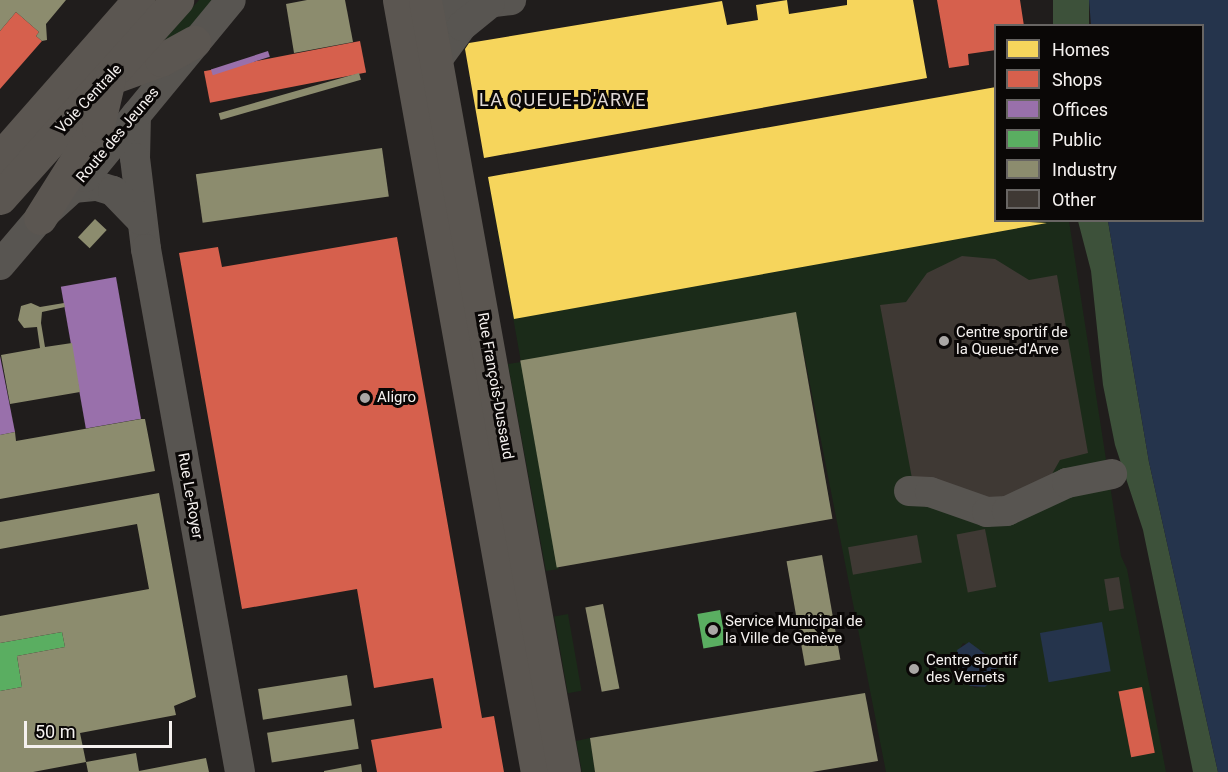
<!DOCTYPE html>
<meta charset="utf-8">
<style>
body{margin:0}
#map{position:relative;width:1228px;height:772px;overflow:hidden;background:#201d1c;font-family:Roboto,sans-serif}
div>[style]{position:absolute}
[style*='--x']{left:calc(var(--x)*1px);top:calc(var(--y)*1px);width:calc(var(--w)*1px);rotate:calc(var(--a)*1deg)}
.green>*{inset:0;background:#1b2b19;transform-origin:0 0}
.forest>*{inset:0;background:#3d513a;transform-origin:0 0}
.water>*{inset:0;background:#25344c;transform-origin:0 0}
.homes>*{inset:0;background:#f6d55c}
.shops>*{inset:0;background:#d6604d;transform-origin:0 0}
.offices>*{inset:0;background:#9970ab;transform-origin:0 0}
.public>*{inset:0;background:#5aae61;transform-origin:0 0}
.industry>*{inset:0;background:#8c8c6e;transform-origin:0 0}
.building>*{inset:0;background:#3f3934;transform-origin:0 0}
.minor>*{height:30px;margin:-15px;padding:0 15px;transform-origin:15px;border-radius:15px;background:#585551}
.major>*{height:33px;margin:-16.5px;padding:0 16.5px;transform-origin:16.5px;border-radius:16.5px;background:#5b5651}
.dots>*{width:16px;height:16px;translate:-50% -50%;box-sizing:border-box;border:3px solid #0a0706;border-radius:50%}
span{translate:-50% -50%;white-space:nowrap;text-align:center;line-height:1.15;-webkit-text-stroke:6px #0a0706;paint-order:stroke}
.street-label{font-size:15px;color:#f5f1ef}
.poi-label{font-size:15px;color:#f5f1ef}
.left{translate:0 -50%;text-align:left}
.quarter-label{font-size:18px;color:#e1d9d5;letter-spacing:1.5px}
.legend{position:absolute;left:994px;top:24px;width:210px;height:198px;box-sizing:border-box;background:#0a0706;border:2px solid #686563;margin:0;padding:8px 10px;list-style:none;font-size:18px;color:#f5f1ef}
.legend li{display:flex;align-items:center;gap:12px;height:30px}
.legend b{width:30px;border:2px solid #686563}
.scale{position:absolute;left:24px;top:721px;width:148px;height:27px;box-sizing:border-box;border:3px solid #f5f1ef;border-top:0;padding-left:8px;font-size:18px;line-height:21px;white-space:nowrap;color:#f5f1ef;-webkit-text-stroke:4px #0a0706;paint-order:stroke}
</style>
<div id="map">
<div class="green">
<i style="clip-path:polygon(199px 0,219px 0,195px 27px,159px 46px)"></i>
<i style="clip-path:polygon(evenodd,488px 177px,996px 220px,1069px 221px,1121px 556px,1127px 569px,1166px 772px,886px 772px,796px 313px,521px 362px,559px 569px,546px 571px,508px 364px,521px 362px,488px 177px,963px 643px,983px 651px,995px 679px,988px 685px,975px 688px,966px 683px,957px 654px,963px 643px)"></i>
<i style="left:568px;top:614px;width:78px;height:14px;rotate:80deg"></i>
<i style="clip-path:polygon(590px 738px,595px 772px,582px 772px,576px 741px)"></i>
</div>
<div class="forest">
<i style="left:1053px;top:0;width:36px;height:25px"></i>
<i style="clip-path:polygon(1078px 221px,1108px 221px,1149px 462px,1218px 772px,1193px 772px,1143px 530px,1115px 445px,1103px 385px,1091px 271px)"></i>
</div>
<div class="water">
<i style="clip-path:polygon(1089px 0,1228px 0,1228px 772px,1218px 772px,1149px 462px,1108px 221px,1202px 220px,1202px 26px,1091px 25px)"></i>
<i style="left:1102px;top:622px;width:50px;height:63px;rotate:80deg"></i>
<i style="clip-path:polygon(969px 642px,996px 662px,997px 675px,985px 687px,970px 686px,961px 676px,957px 650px)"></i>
</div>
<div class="homes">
<i style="clip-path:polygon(787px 0,789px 14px,847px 5px,847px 0,913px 0,927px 78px,484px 158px,465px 49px,469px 43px,722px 1px,727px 25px,758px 20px,756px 5px)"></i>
<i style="clip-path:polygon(996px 87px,996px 220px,1047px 223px,514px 319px,488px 177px)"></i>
</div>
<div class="shops">
<i style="clip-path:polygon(937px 0,1020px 0,1024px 26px,996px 26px,996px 50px,968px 54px,969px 65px,949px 68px)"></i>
<i style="clip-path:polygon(16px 12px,39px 32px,36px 36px,42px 41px,0 89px,0 31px)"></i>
<i style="left:360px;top:41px;width:32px;height:159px;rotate:79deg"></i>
<i style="clip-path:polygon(397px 237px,482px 718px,494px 716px,504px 772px,377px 772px,371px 740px,442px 728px,433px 678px,374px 688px,357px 589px,242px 609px,179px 253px,218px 247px,222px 267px)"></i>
<i style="left:1142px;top:687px;width:67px;height:24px;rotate:79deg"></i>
</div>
<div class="offices">
<i style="left:268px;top:51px;width:6px;height:60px;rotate:72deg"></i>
<i style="left:116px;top:277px;width:144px;height:56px;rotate:80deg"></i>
<i style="clip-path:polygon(0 356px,15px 432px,0 435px)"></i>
</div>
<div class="public">
<i style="left:720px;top:610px;width:35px;height:23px;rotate:80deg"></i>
<i style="clip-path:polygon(62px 632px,65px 647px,17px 656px,22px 687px,0 691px,0 643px)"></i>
</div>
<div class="industry">
<i style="clip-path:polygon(0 0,66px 0,46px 24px,47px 40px,42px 41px,36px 36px,39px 32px,16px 12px,0 31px)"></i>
<i style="clip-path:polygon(307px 0,345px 0,353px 42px,294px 53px,286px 4px)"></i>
<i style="left:359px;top:73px;width:7px;height:146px;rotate:74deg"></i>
<i style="left:382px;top:148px;width:49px;height:188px;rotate:82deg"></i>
<i style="left:95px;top:219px;width:16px;height:25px;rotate:43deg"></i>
<i style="clip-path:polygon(31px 303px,40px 307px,64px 303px,65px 307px,42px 312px,41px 323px,45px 347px,72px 343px,80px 392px,10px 404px,1px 355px,40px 348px,37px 327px,24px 328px,18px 320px,21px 306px)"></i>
<i style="left:796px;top:312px;width:210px;height:280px;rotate:80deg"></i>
<i style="clip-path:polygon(141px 419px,145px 419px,155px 471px,0 499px,0 435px,15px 432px,16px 441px)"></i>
<i style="clip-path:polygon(159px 493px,196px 697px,174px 706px,176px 715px,80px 733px,86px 762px,136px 753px,139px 771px,206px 758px,209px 772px,88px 772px,86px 762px,33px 772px,0 772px,0 691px,22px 687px,17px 656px,65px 647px,62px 632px,0 643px,0 616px,149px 589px,137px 524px,0 549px,0 522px)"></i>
<i style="left:822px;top:555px;width:106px;height:36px;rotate:80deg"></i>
<i style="left:603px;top:604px;width:86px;height:18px;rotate:79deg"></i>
<i style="left:347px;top:675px;width:31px;height:90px;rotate:81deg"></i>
<i style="clip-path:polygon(865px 693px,878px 761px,812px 772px,595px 772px,590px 738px)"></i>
<i style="left:354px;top:719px;width:30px;height:88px;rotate:81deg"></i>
<i style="clip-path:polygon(361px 764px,362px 772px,324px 772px,324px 771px)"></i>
</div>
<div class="building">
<i style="clip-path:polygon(962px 256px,995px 259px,1029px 280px,1057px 275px,1088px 453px,1060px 460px,1048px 481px,1015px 502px,913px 484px,880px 305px,906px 302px,927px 273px)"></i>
<i style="left:985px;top:529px;width:59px;height:29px;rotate:79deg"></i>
<i style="left:917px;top:535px;width:28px;height:70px;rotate:80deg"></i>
<i style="left:1119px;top:577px;width:32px;height:15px;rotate:81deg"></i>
</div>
<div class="minor">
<i style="--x:404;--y:13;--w:108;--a:-6.9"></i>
<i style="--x:437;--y:60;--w:42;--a:-53.7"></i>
<i style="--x:462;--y:26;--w:36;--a:-39"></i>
<i style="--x:136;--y:115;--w:43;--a:91.3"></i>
<i style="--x:135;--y:158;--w:92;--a:83.1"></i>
<i style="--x:146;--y:249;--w:531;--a:79.81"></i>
<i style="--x:73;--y:188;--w:24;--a:-5"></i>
<i style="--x:97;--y:186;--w:17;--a:17"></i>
<i style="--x:113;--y:191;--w:40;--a:46"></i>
<i style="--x:0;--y:265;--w:62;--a:-49.6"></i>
<i style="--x:40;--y:218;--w:61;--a:-42.3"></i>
<i style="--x:85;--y:177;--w:229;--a:-50.5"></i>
<i style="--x:909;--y:491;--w:21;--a:3"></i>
<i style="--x:930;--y:492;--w:60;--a:19.3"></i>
<i style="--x:987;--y:512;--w:20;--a:-3"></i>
<i style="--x:1007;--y:511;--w:66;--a:-25"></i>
<i style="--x:1067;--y:483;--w:46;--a:-11.3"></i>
</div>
<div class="major">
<i style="--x:399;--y:0;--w:784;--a:79.87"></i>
<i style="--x:425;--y:0;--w:784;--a:79.79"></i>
<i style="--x:111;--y:78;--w:53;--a:-19.8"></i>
<i style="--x:161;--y:60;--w:38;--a:-29"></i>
<i style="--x:0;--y:158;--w:210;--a:-48.7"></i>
<i style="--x:0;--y:198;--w:266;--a:-48.2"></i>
<i style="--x:40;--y:218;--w:109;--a:-57.8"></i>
<i style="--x:98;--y:126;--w:48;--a:-76.8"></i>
</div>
<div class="dots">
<i style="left:944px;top:341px;background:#aaa7a5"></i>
<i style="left:365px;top:398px;background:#aaa7a5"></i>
<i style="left:713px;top:630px;background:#aaa7a5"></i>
<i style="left:914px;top:669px;background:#aaa7a5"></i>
</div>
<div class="street-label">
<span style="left:89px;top:99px;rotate:-47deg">Voie Centrale</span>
<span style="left:118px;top:135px;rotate:-50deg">Route des Jeunes</span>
<span style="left:495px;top:386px;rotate:80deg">Rue François-Dussaud</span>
<span style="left:190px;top:496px;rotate:80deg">Rue Le-Royer</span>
</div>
<div class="poi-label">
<span class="left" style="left:956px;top:341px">Centre sportif de<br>la Queue-d'Arve</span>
<span class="left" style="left:377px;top:398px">Aligro</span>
<span class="left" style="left:725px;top:630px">Service Municipal de<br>la Ville de Genève</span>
<span class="left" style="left:926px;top:669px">Centre sportif<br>des Vernets</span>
</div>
<div class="quarter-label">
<span style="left:563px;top:100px">LA QUEUE-D'ARVE</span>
</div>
<ul class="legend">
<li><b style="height:16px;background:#f6d55c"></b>Homes</li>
<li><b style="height:16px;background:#d6604d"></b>Shops</li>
<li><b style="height:16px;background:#9970ab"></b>Offices</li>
<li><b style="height:16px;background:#5aae61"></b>Public</li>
<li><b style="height:16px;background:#8c8c6e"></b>Industry</li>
<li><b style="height:16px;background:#3f3934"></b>Other</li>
</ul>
<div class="scale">50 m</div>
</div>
